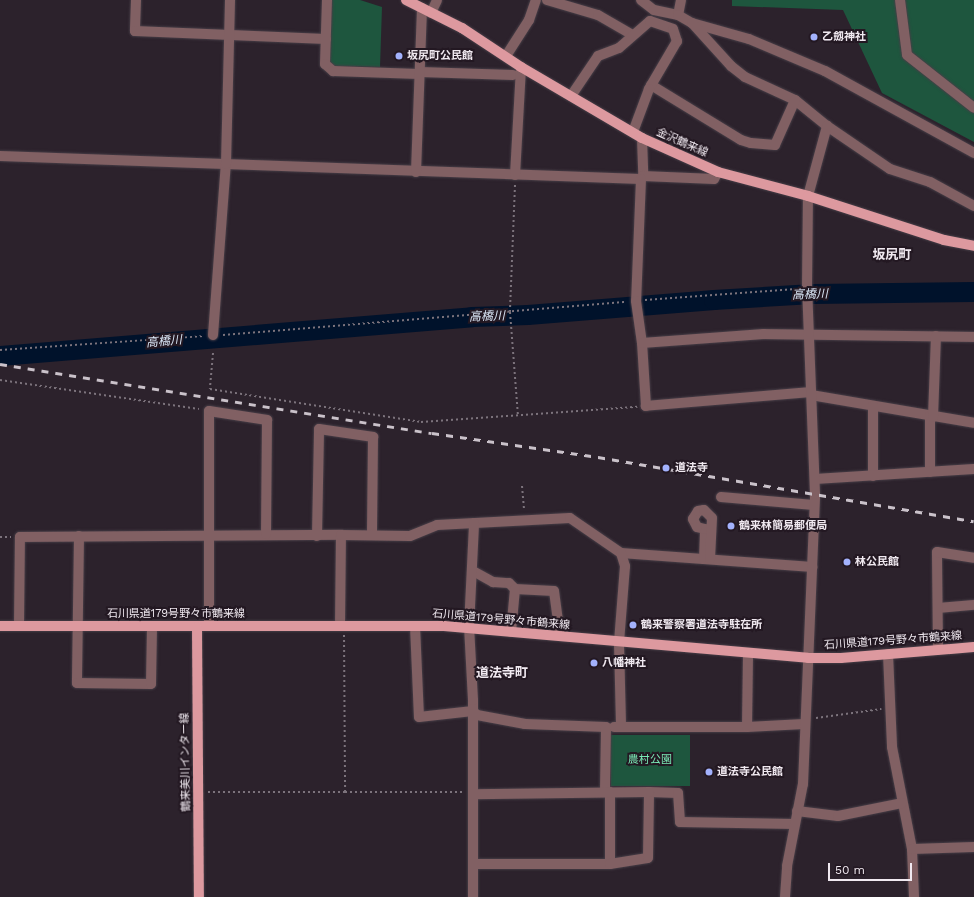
<!DOCTYPE html>
<meta charset="utf-8">
<style>
body{margin:0}
#map{position:relative;width:974px;height:897px;overflow:hidden;background:#2c222c;font-family:"Work Sans","Noto Sans JP",sans-serif}
div>[style]{position:absolute}
[style*='--x']{left:calc(var(--x)*1px);top:calc(var(--y)*1px);width:calc(var(--w)*1px);rotate:calc(var(--a)*1deg)}
.green>*{inset:0;background:#1e563e;transform-origin:0 0}
.river>*{height:20px;margin:-10px;padding:0 10px;transform-origin:10px;border-radius:10px;background:#00122b}
.path>*{height:2px;margin-top:-1px;transform-origin:0;background:repeating-linear-gradient(90deg,#7c737c 0 2px,transparent 0 5px)}
.roads{filter:drop-shadow(0 0 1px #473e47) drop-shadow(0 0 1px #473e47)}
.minor>*{height:10px;margin:-5px;padding:0 5px;transform-origin:5px;border-radius:5px;background:#816063}
.major>*{height:10px;margin:-5px;padding:0 5px;transform-origin:5px;border-radius:5px;background:#dd999f}
.rail>*{height:3px;margin-top:-1.5px;transform-origin:0;background:repeating-linear-gradient(90deg,#cac2ca 0 7px,transparent 0 14px)}
.dots>*{width:11px;height:11px;translate:-50% -50%;box-sizing:border-box;border:2px solid #231822;border-radius:50%}
span{translate:-50% -50%;white-space:nowrap;text-align:center;line-height:1.15;-webkit-text-stroke:4px #231822;paint-order:stroke}
.poi-label{font-size:11px;color:#f0e9f0;font-weight:700}
.left{translate:0 -50%;text-align:left}
.street-label{font-size:11px;color:#f0e9f0}
.park-label{font-size:11px;color:#7ae9b6}
.water-label{font-size:12px;color:#d9e5f5;font-style:italic}
.quarter-label{font-size:13px;color:#f0e9f0;font-weight:700}
.scale{position:absolute;left:828px;top:863px;width:84px;height:18px;box-sizing:border-box;border:2px solid #f0e9f0;border-top:0;padding-left:5px;font-size:12px;line-height:14px;white-space:nowrap;color:#f0e9f0;-webkit-text-stroke:3px #231822;paint-order:stroke}
</style>
<div id="map">
<div class="green">
<i style="clip-path:polygon(332px 0,360px 0,382px 7px,380px 67px,335px 66px,329px 61px)"></i>
<i style="clip-path:polygon(732px 0,974px 0,974px 142px,882px 93px,843px 10px,732px 6px)"></i>
<i style="left:611px;top:735px;width:79px;height:51px"></i>
</div>
<div class="river">
<i style="--x:0;--y:356;--w:474;--a:-4.7"></i>
<i style="--x:472;--y:317;--w:56;--a:-2"></i>
<i style="--x:528;--y:315;--w:187;--a:-4.6"></i>
<i style="--x:714;--y:300;--w:99;--a:-3.5"></i>
<i style="--x:813;--y:294;--w:161;--a:-0.7"></i>
</div>
<div class="path">
<i style="--x:515;--y:185;--w:127;--a:92.3"></i>
<i style="--x:510;--y:312;--w:103;--a:85.6"></i>
<i style="--x:645;--y:300;--w:151;--a:-4.2"></i>
<i style="--x:223;--y:335;--w:405;--a:-4.7"></i>
<i style="--x:0;--y:350;--w:204;--a:-3.9"></i>
<i style="--x:213;--y:353;--w:36;--a:95"></i>
<i style="--x:210;--y:389;--w:214;--a:8.9"></i>
<i style="--x:421;--y:422;--w:217;--a:-4"></i>
<i style="--x:0;--y:380;--w:201;--a:8.3"></i>
<i style="--x:522;--y:486;--w:25;--a:85"></i>
<i style="--x:0;--y:537;--w:11;--a:0"></i>
<i style="--x:344;--y:635;--w:157;--a:89.6"></i>
<i style="--x:345;--y:792;--w:119;--a:0"></i>
<i style="--x:816;--y:718;--w:66;--a:-7.9"></i>
<i style="--x:208;--y:792;--w:137;--a:0"></i>
</div>
<div class="roads">
<div class="minor">
<i style="--x:136;--y:0;--w:31;--a:92"></i>
<i style="--x:135;--y:31;--w:191;--a:2.4"></i>
<i style="--x:327;--y:0;--w:64;--a:91.8"></i>
<i style="--x:325;--y:64;--w:11;--a:41"></i>
<i style="--x:333;--y:71;--w:86;--a:2"></i>
<i style="--x:547;--y:0;--w:53;--a:16.4"></i>
<i style="--x:598;--y:15;--w:39;--a:30"></i>
<i style="--x:641;--y:0;--w:16;--a:38"></i>
<i style="--x:654;--y:10;--w:25;--a:12"></i>
<i style="--x:681;--y:0;--w:15;--a:101"></i>
<i style="--x:678;--y:15;--w:16;--a:30"></i>
<i style="--x:692;--y:23;--w:59;--a:15.7"></i>
<i style="--x:749;--y:39;--w:82;--a:22.8"></i>
<i style="--x:825;--y:71;--w:170;--a:28.8"></i>
<i style="--x:900;--y:0;--w:55;--a:82.7"></i>
<i style="--x:907;--y:55;--w:85;--a:38.3"></i>
<i style="--x:431;--y:13;--w:14;--a:-65"></i>
<i style="--x:692;--y:23;--w:58;--a:47.8"></i>
<i style="--x:731;--y:66;--w:18;--a:38"></i>
<i style="--x:745;--y:77;--w:55;--a:24.7"></i>
<i style="--x:795;--y:100;--w:41;--a:39.1"></i>
<i style="--x:827;--y:126;--w:76;--a:34.3"></i>
<i style="--x:890;--y:169;--w:42;--a:18"></i>
<i style="--x:930;--y:182;--w:50;--a:28.6"></i>
<i style="--x:506;--y:56;--w:43;--a:-57.4"></i>
<i style="--x:529;--y:20;--w:21;--a:-71"></i>
<i style="--x:420;--y:72;--w:93;--a:1.8"></i>
<i style="--x:651;--y:85;--w:105;--a:31.4"></i>
<i style="--x:741;--y:140;--w:10;--a:17"></i>
<i style="--x:751;--y:143;--w:24;--a:5"></i>
<i style="--x:775;--y:145;--w:49;--a:-66"></i>
<i style="--x:571;--y:96;--w:48;--a:-56"></i>
<i style="--x:598;--y:56;--w:22;--a:-21"></i>
<i style="--x:619;--y:48;--w:41;--a:-41.1"></i>
<i style="--x:650;--y:21;--w:24;--a:19"></i>
<i style="--x:673;--y:29;--w:13;--a:72"></i>
<i style="--x:677;--y:41;--w:56;--a:120.3"></i>
<i style="--x:649;--y:89;--w:46;--a:110.4"></i>
<i style="--x:642;--y:138;--w:38;--a:88"></i>
<i style="--x:0;--y:156;--w:641;--a:2.05"></i>
<i style="--x:641;--y:179;--w:4;--a:-56"></i>
<i style="--x:643;--y:176;--w:71;--a:2.4"></i>
<i style="--x:714;--y:179;--w:8;--a:-60"></i>
<i style="--x:416;--y:172;--w:164;--a:-87.9"></i>
<i style="--x:515;--y:175;--w:108;--a:-86.8"></i>
<i style="--x:641;--y:179;--w:122;--a:92.3"></i>
<i style="--x:636;--y:301;--w:42;--a:81.9"></i>
<i style="--x:213;--y:335;--w:171;--a:-85.7"></i>
<i style="--x:226;--y:164;--w:164;--a:-88.6"></i>
<i style="--x:811;--y:392;--w:166;--a:175.2"></i>
<i style="--x:646;--y:406;--w:63;--a:-93.6"></i>
<i style="--x:642;--y:343;--w:122;--a:-4.2"></i>
<i style="--x:764;--y:334;--w:210;--a:0.8"></i>
<i style="--x:811;--y:395;--w:165;--a:9.7"></i>
<i style="--x:930;--y:416;--w:56;--a:90"></i>
<i style="--x:933;--y:417;--w:81;--a:-87.9"></i>
<i style="--x:873;--y:476;--w:70;--a:-90"></i>
<i style="--x:815;--y:479;--w:159;--a:-3.6"></i>
<i style="--x:721;--y:497;--w:93;--a:4.9"></i>
<i style="--x:79;--y:536;--w:147;--a:90.8"></i>
<i style="--x:77;--y:683;--w:74;--a:0.8"></i>
<i style="--x:151;--y:684;--w:58;--a:-89"></i>
<i style="--x:317;--y:536;--w:107;--a:-88.9"></i>
<i style="--x:319;--y:429;--w:55;--a:8.4"></i>
<i style="--x:373;--y:437;--w:98;--a:90.6"></i>
<i style="--x:621;--y:553;--w:192;--a:4.2"></i>
<i style="--x:704;--y:559;--w:30;--a:-88"></i>
<i style="--x:705;--y:529;--w:8;--a:-166"></i>
<i style="--x:697;--y:527;--w:9;--a:-117"></i>
<i style="--x:693;--y:519;--w:9;--a:-58"></i>
<i style="--x:698;--y:511;--w:6;--a:-9"></i>
<i style="--x:704;--y:510;--w:11;--a:45"></i>
<i style="--x:712;--y:518;--w:41;--a:92.8"></i>
<i style="--x:473;--y:571;--w:23;--a:29"></i>
<i style="--x:493;--y:582;--w:16;--a:4"></i>
<i style="--x:509;--y:583;--w:8;--a:45"></i>
<i style="--x:515;--y:589;--w:39;--a:3"></i>
<i style="--x:554;--y:591;--w:45;--a:82.4"></i>
<i style="--x:938;--y:608;--w:36;--a:-5"></i>
<i style="--x:19;--y:626;--w:89;--a:-89.4"></i>
<i style="--x:20;--y:537;--w:321;--a:-0.4"></i>
<i style="--x:209;--y:626;--w:215;--a:-90"></i>
<i style="--x:209;--y:411;--w:59;--a:8.8"></i>
<i style="--x:267;--y:420;--w:114;--a:90.5"></i>
<i style="--x:340;--y:626;--w:91;--a:-89.4"></i>
<i style="--x:341;--y:535;--w:69;--a:0.8"></i>
<i style="--x:410;--y:536;--w:29;--a:-22"></i>
<i style="--x:437;--y:525;--w:133;--a:-3"></i>
<i style="--x:570;--y:518;--w:62;--a:34.5"></i>
<i style="--x:621;--y:553;--w:14;--a:73"></i>
<i style="--x:625;--y:566;--w:77;--a:94.5"></i>
<i style="--x:619;--y:643;--w:84;--a:88.6"></i>
<i style="--x:415;--y:626;--w:91;--a:87.5"></i>
<i style="--x:419;--y:717;--w:54;--a:-6.3"></i>
<i style="--x:473;--y:711;--w:6;--a:45"></i>
<i style="--x:477;--y:715;--w:49;--a:10.6"></i>
<i style="--x:525;--y:724;--w:81;--a:2.1"></i>
<i style="--x:606;--y:727;--w:65;--a:90.9"></i>
<i style="--x:511;--y:632;--w:43;--a:-84.7"></i>
<i style="--x:938;--y:650;--w:98;--a:-90.6"></i>
<i style="--x:937;--y:552;--w:37;--a:9"></i>
<i style="--x:888;--y:654;--w:93;--a:87.5"></i>
<i style="--x:892;--y:747;--w:104;--a:78.9"></i>
<i style="--x:912;--y:849;--w:48;--a:87.6"></i>
<i style="--x:614;--y:727;--w:133;--a:0"></i>
<i style="--x:747;--y:727;--w:57;--a:-3"></i>
<i style="--x:747;--y:727;--w:73;--a:-89.2"></i>
<i style="--x:610;--y:792;--w:72;--a:90"></i>
<i style="--x:649;--y:792;--w:29;--a:2"></i>
<i style="--x:678;--y:793;--w:29;--a:86"></i>
<i style="--x:680;--y:822;--w:115;--a:1"></i>
<i style="--x:797;--y:811;--w:41;--a:7"></i>
<i style="--x:838;--y:816;--w:65;--a:-11.5"></i>
<i style="--x:912;--y:849;--w:62;--a:-1.8"></i>
<i style="--x:473;--y:864;--w:137;--a:0"></i>
<i style="--x:610;--y:864;--w:38;--a:-9"></i>
<i style="--x:648;--y:858;--w:66;--a:-89.1"></i>
<i style="--x:649;--y:792;--w:176;--a:179.3"></i>
<i style="--x:473;--y:897;--w:197;--a:-90"></i>
<i style="--x:473;--y:700;--w:73;--a:-93.1"></i>
<i style="--x:469;--y:627;--w:104;--a:-87.2"></i>
<i style="--x:785;--y:897;--w:31;--a:-86"></i>
<i style="--x:787;--y:866;--w:84;--a:-79"></i>
<i style="--x:803;--y:784;--w:290;--a:-87.6"></i>
<i style="--x:815;--y:494;--w:206;--a:-92.2"></i>
<i style="--x:807;--y:288;--w:92;--a:-89.4"></i>
<i style="--x:808;--y:196;--w:73;--a:-74.8"></i>
</div>
<div class="major">
<i style="--x:406;--y:0;--w:63;--a:26.6"></i>
<i style="--x:462;--y:28;--w:71;--a:33.5"></i>
<i style="--x:521;--y:67;--w:140;--a:30.4"></i>
<i style="--x:642;--y:138;--w:83;--a:24.1"></i>
<i style="--x:718;--y:172;--w:93;--a:14.9"></i>
<i style="--x:808;--y:196;--w:143;--a:17.9"></i>
<i style="--x:944;--y:240;--w:31;--a:11"></i>
<i style="--x:0;--y:626;--w:444;--a:0"></i>
<i style="--x:444;--y:626;--w:365;--a:5"></i>
<i style="--x:808;--y:658;--w:33;--a:0"></i>
<i style="--x:841;--y:658;--w:133;--a:-4.7"></i>
<i style="--x:197;--y:627;--w:270;--a:89.6"></i>
</div>
</div>
<div class="rail">
<i style="--x:0;--y:364;--w:437;--a:9.1"></i>
<i style="--x:432;--y:433;--w:168;--a:8.2"></i>
<i style="--x:598;--y:457;--w:381;--a:9.7"></i>
</div>
<div class="dots">
<i style="left:814px;top:37px;background:#a3b2fd"></i>
<i style="left:399px;top:56px;background:#a3b2fd"></i>
<i style="left:666px;top:468px;background:#a3b2fd"></i>
<i style="left:731px;top:526px;background:#a3b2fd"></i>
<i style="left:847px;top:562px;background:#a3b2fd"></i>
<i style="left:633px;top:625px;background:#a3b2fd"></i>
<i style="left:594px;top:663px;background:#a3b2fd"></i>
<i style="left:709px;top:772px;background:#a3b2fd"></i>
</div>
<div class="poi-label">
<span class="left" style="left:822px;top:37px">乙劔神社</span>
<span class="left" style="left:407px;top:56px">坂尻町公民館</span>
<span class="left" style="left:675px;top:468px">道法寺</span>
<span class="left" style="left:739px;top:526px">鶴来林簡易郵便局</span>
<span class="left" style="left:855px;top:562px">林公民館</span>
<span class="left" style="left:641px;top:625px">鶴来警察署道法寺駐在所</span>
<span class="left" style="left:602px;top:663px">八幡神社</span>
<span class="left" style="left:717px;top:772px">道法寺公民館</span>
</div>
<div class="street-label">
<span style="left:682px;top:143px;rotate:24deg">金沢鶴来線</span>
<span style="left:176px;top:614px">石川県道179号野々市鶴来線</span>
<span style="left:501px;top:620px;rotate:5deg">石川県道179号野々市鶴来線</span>
<span style="left:893px;top:641px;rotate:-4deg">石川県道179号野々市鶴来線</span>
<span style="left:186px;top:762px;rotate:-91deg">鶴来美川インター線</span>
</div>
<div class="park-label">
<span style="left:650px;top:760px">農村公園</span>
</div>
<div class="water-label">
<span style="left:810px;top:295px;rotate:-2deg">高橋川</span>
<span style="left:487px;top:317px;rotate:-2deg">高橋川</span>
<span style="left:164px;top:342px;rotate:-5deg">高橋川</span>
</div>
<div class="quarter-label">
<span style="left:892px;top:255px">坂尻町</span>
<span style="left:502px;top:673px">道法寺町</span>
</div>
<div class="scale">50 m</div>
</div>
